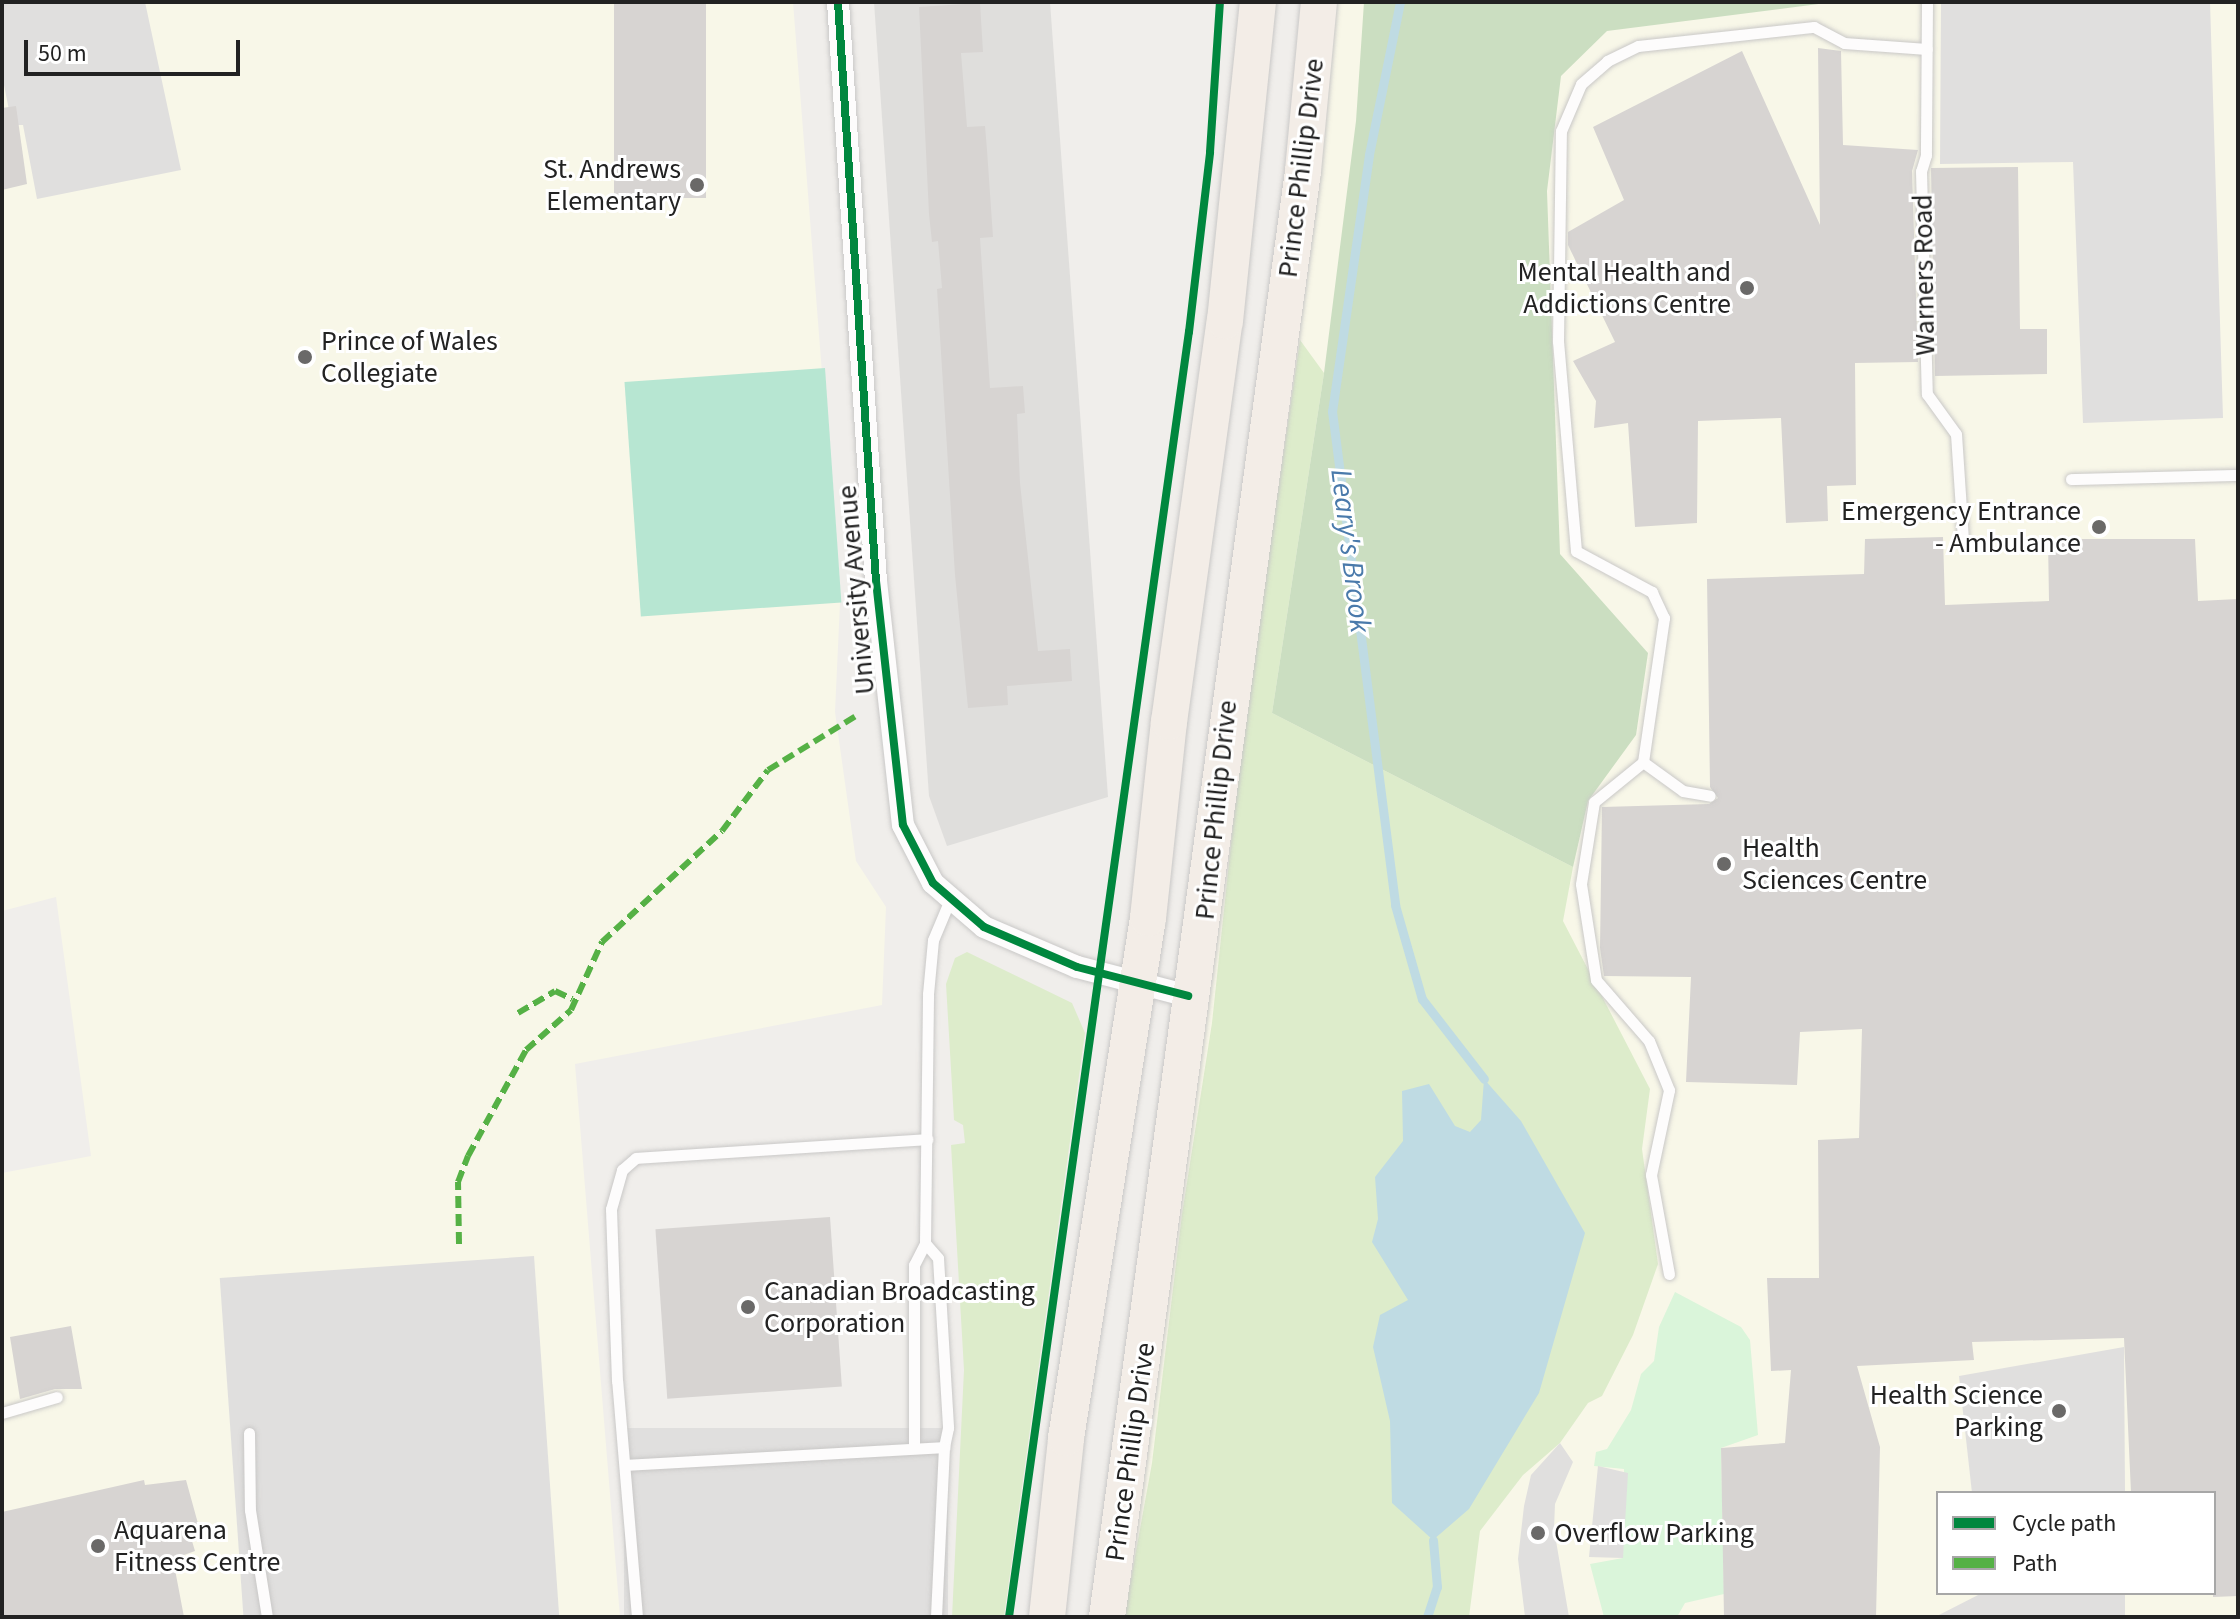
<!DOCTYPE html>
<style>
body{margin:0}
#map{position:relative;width:2240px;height:1619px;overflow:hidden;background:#f0eeeb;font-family:"Source Sans 3",sans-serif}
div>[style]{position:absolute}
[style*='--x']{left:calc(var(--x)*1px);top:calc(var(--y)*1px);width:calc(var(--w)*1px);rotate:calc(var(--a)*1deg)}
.residential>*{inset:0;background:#dfdedc}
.education>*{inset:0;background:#f8f7e8}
.grass>*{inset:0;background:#ddeccb}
.forest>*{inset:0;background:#cbdec1}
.park>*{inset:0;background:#daf5da}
.pitch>*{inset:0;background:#b7e6d2;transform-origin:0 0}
.parking>*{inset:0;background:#e0dfde;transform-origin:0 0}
.water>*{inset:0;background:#bfdbe3}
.stream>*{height:9px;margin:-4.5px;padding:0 4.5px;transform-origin:4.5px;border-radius:4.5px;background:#bfdbe3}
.building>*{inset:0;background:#d7d4d2;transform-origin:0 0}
.roads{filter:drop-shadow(0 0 2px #c9c8c7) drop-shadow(0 0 2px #c9c8c7)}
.lane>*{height:11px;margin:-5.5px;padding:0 5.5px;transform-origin:5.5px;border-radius:5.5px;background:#fdfcfc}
.street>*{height:22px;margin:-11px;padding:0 11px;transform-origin:11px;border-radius:11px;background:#fdfcfc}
.primary>*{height:36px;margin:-18px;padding:0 18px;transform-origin:18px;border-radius:18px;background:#f3ede7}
.quiet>*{height:6px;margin-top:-3px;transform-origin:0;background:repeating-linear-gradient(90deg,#55b145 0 12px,transparent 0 18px)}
.cycleway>*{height:8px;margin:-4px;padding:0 4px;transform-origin:4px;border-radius:4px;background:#00873e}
.dots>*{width:22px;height:22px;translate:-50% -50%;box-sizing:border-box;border:4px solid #fff;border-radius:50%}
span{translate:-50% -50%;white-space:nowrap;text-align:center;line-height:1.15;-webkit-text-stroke:6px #fff;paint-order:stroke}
.street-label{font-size:28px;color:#222}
.poi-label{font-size:28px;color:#222}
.right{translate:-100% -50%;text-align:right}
.left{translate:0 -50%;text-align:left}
.water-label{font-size:30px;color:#4a7aab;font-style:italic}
.frame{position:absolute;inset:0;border:4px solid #222;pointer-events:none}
.legend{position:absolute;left:1936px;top:1491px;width:280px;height:104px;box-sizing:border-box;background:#fff;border:2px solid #a7a7a7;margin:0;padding:10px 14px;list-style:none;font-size:24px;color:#222}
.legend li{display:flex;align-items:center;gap:16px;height:40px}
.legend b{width:40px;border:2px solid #a7a7a7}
.scale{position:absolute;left:24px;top:40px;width:216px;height:36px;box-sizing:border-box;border:4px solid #222;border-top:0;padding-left:10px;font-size:24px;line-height:28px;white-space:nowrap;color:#222;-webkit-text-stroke:6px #fff;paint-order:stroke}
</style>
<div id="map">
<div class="residential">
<i style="clip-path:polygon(874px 2px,1050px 2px,1108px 797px,947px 846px,929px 796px)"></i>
</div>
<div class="education">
<i style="clip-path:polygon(2px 2px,793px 2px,840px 603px,835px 712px,856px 861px,886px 907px,882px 1005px,575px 1064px,620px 1617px,2px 1617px,2px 1173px,91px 1156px,56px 897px,2px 911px)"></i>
<i style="clip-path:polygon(evenodd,1319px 2px,2238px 2px,2238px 1617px,1107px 1617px,1319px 2px,1938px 1493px,2214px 1493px,2214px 1593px,1938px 1593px,1938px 1493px)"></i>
</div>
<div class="grass">
<i style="clip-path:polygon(1300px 340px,1324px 373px,1272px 713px,1573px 867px,1563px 921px,1650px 1089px,1642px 1149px,1658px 1264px,1633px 1335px,1602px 1396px,1588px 1403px,1560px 1443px,1523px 1475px,1480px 1531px,1469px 1617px,1124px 1617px,1152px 1463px,1182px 1214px,1212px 1023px,1244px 721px)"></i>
<i style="clip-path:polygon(967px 952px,1072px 1003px,1085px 1033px,1004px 1617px,952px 1617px,964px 1370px,951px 1145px,965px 1143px,963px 1125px,954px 1120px,946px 984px,955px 958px)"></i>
</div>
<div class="forest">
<i style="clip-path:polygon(1364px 2px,1834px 2px,1607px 31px,1561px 76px,1547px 191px,1560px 554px,1648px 653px,1636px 735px,1588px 801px,1573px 867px,1272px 713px,1324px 373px,1356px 121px)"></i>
</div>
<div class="park">
<i style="clip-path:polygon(1675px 1292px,1741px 1327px,1750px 1340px,1758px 1435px,1721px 1448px,1724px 1594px,1685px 1603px,1677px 1617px,1604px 1617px,1590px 1564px,1623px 1558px,1624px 1469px,1594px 1466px,1596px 1452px,1607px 1449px,1631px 1410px,1641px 1374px,1654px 1361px,1659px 1327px)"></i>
</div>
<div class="pitch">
<i style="left:825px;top:368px;width:235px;height:201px;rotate:86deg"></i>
</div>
<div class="parking">
<i style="clip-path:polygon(2px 2px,145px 2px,181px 170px,37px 199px,23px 125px,12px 125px,2px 75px)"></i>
<i style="clip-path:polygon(1941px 2px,2210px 2px,2223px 418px,2083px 423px,2073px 162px,1940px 164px)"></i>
<i style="left:534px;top:1256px;width:360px;height:315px;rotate:86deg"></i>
<i style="clip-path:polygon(2124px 1347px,2125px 1493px,1972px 1493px,1959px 1376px)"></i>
<i style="left:948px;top:1428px;width:189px;height:324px;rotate:90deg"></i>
<i style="clip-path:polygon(1560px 1443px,1573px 1462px,1555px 1504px,1554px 1529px,1569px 1617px,1525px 1617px,1518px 1559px,1524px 1506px,1531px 1475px)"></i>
<i style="clip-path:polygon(1598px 1466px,1628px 1473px,1623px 1558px,1589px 1557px)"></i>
<i style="clip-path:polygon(1982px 1593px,2125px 1593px,2125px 1617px,1935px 1617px)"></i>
</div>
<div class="water">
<i style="clip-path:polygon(1484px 1079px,1521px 1121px,1585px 1233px,1539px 1393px,1469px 1509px,1433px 1540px,1392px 1503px,1390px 1421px,1373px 1347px,1380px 1315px,1408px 1300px,1372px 1242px,1378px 1219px,1375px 1177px,1403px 1141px,1402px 1091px,1429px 1084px,1455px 1126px,1470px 1132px,1481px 1120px)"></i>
</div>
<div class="stream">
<i style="--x:1400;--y:2;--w:156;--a:101.5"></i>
<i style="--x:1369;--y:155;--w:259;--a:98.2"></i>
<i style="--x:1332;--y:411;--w:498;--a:82.7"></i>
<i style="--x:1395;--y:905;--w:98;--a:74"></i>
<i style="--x:1422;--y:999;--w:101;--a:52.2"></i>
<i style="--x:1427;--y:1617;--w:32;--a:-72"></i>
<i style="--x:1437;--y:1587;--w:47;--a:-94.9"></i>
</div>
<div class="building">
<i style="left:614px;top:2px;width:92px;height:196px"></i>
<i style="clip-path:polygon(980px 3px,983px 52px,961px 53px,967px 127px,985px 126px,987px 150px,993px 237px,980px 238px,990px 388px,1023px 386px,1025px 413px,1017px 414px,1020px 483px,1038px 651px,1070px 649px,1072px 681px,1007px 686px,1008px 705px,968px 708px,955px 575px,937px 289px,942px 288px,938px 241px,932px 242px,929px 214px,919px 7px)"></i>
<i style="clip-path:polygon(1818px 48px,1841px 51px,1843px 145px,1918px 150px,1912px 171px,1918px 362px,1855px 363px,1856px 485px,1827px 486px,1828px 521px,1786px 523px,1781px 418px,1698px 421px,1697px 523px,1635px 527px,1628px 423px,1594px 428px,1596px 401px,1573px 361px,1615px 342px,1568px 245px,1568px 232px,1624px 200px,1593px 127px,1742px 51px,1820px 225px)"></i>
<i style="clip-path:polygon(16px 106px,27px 184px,2px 190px,2px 108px)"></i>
<i style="clip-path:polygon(2018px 167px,2020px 329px,2047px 329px,2047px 374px,1935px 376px,1931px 168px)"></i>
<i style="clip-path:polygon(1943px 537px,1945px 605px,2049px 601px,2048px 539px,2195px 539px,2198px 601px,2238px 599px,2238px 1596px,2213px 1597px,2214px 1493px,2131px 1493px,2124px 1338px,1972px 1342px,1974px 1360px,1857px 1366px,1880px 1447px,1876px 1617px,1724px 1617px,1721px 1448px,1785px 1443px,1791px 1370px,1771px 1371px,1767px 1278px,1819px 1278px,1818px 1140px,1859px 1138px,1862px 1029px,1800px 1032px,1797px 1085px,1686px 1082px,1691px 977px,1604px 976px,1600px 948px,1602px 807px,1709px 804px,1718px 798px,1710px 787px,1707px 579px,1864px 574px,1865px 539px)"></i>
<i style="left:830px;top:1217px;width:170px;height:175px;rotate:86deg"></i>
<i style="clip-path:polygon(71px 1326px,82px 1389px,55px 1389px,20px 1399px,10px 1337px)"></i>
<i style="clip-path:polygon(144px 1480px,145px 1485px,186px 1480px,202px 1538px,192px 1541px,195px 1551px,173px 1559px,184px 1617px,2px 1617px,2px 1512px)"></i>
</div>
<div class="roads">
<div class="lane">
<i style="--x:1927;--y:2;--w:153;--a:90.4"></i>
<i style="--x:1926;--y:155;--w:17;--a:107"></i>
<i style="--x:1921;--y:171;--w:223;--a:88.5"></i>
<i style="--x:1927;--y:394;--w:49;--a:54.1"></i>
<i style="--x:1956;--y:434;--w:106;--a:86.2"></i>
<i style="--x:2071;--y:479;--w:167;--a:-1.4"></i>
<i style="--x:1643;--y:762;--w:49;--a:35.9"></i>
<i style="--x:1683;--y:791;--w:27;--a:10"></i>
<i style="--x:925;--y:1243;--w:20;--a:49"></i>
<i style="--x:938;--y:1258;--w:170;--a:86.6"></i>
<i style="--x:948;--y:1428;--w:19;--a:102"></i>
<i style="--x:1669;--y:1274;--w:101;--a:-100.3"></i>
<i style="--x:1651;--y:1175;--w:87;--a:-78"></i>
<i style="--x:1669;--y:1090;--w:53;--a:-112.2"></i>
<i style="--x:1649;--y:1041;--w:81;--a:-131"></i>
<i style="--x:1596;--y:980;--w:97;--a:-98.9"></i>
<i style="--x:1581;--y:884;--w:83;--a:-81"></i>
<i style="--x:1594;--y:802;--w:63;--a:-39.2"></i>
<i style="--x:1643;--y:762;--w:146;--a:-81.7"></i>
<i style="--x:1664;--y:618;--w:29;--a:-115"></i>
<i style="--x:1652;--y:592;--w:86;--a:-151.7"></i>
<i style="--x:1576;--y:551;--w:211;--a:-94.9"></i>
<i style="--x:1558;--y:341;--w:210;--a:-89.2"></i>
<i style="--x:1561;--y:131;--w:51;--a:-66.9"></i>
<i style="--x:1581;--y:84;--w:35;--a:-41"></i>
<i style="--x:1607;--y:61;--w:34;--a:-26"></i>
<i style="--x:1638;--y:46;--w:177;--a:-6.2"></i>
<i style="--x:1814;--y:27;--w:34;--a:28"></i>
<i style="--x:1844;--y:43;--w:83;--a:4.1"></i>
<i style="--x:2;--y:1413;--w:57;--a:-16.2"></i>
<i style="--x:249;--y:1433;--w:77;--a:89.3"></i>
<i style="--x:250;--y:1510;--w:108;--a:81"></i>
<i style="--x:914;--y:1447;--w:182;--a:-90"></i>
<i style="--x:914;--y:1265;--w:25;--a:-63"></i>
<i style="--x:925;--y:1243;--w:249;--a:-89.3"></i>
<i style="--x:928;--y:994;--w:54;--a:-84.7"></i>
<i style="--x:933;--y:940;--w:41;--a:-67.2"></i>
<i style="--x:625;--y:1465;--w:320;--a:-3.2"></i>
<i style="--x:944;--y:1447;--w:170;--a:92.7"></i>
<i style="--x:637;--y:1617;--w:237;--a:-94.8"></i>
<i style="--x:617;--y:1381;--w:172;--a:-92"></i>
<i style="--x:611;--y:1209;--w:41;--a:-74.2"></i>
<i style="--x:622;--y:1170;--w:18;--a:-41"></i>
<i style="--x:636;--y:1158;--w:292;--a:-3.7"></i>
</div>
<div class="street">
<i style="--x:838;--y:2;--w:580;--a:86.25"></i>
<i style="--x:876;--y:581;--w:245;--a:83.7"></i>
<i style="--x:903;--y:825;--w:65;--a:62.7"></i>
<i style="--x:933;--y:883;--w:67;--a:40.8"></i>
<i style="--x:984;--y:927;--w:101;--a:23.3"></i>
<i style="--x:1077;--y:967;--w:115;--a:14.6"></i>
</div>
<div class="primary">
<i style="--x:1047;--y:1617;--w:180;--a:-83.9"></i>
<i style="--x:1066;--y:1438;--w:526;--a:-81.04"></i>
<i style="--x:1148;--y:918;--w:197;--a:-83.9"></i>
<i style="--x:1169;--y:722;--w:405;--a:-82.1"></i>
<i style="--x:1225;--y:321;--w:321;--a:-84.1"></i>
<i style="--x:1107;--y:1617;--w:1459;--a:-82.28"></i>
<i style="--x:1303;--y:171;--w:170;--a:-84.6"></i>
</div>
</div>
<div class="quiet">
<i style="--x:518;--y:1013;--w:43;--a:-30.7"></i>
<i style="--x:555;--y:991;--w:19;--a:25"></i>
<i style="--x:459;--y:1244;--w:62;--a:-90.9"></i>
<i style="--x:458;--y:1182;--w:28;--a:-69"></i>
<i style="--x:468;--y:1156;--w:121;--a:-61.3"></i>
<i style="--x:526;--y:1050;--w:60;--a:-41.6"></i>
<i style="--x:571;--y:1010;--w:75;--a:-65.5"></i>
<i style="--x:602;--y:942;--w:163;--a:-42.8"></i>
<i style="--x:722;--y:831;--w:76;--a:-53"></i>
<i style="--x:768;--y:770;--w:107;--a:-31.6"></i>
</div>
<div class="cycleway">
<i style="--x:838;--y:2;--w:580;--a:86.25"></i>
<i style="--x:876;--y:581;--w:245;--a:83.7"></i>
<i style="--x:903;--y:825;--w:65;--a:62.7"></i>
<i style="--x:933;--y:883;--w:67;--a:40.8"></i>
<i style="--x:984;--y:927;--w:101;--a:23.3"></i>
<i style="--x:1077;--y:967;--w:115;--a:14.6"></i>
<i style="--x:1009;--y:1617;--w:1298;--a:-82.03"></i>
<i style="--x:1189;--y:332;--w:181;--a:-83.3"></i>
<i style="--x:1210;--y:152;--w:150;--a:-86.2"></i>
</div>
<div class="dots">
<i style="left:697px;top:185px;background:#6a6968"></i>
<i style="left:1747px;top:288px;background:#6a6968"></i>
<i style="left:305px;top:357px;background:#6a6968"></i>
<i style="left:2099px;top:527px;background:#6a6968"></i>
<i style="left:1724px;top:864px;background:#6a6968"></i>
<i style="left:748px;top:1307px;background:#6a6968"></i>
<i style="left:2059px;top:1411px;background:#6a6968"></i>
<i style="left:1538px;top:1533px;background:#6a6968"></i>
<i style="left:98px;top:1546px;background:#6a6968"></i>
</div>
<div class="street-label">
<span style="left:1301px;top:168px;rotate:-83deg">Prince Phillip Drive</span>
<span style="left:1924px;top:275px;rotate:-91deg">Warners Road</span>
<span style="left:856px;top:590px;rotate:-95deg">University Avenue</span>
<span style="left:1216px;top:810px;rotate:-84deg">Prince Phillip Drive</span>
<span style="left:1130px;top:1452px;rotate:-82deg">Prince Phillip Drive</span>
</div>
<div class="poi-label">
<span class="right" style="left:681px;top:185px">St. Andrews<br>Elementary</span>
<span class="right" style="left:1731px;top:288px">Mental Health and<br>Addictions Centre</span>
<span class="left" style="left:321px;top:357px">Prince of Wales<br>Collegiate</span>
<span class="right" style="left:2081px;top:527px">Emergency Entrance<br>- Ambulance</span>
<span class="left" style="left:1742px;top:864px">Health<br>Sciences Centre</span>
<span class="left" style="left:764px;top:1307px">Canadian Broadcasting<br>Corporation</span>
<span class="right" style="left:2043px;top:1411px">Health Science<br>Parking</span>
<span class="left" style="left:114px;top:1546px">Aquarena<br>Fitness Centre</span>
<span class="left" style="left:1554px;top:1533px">Overflow Parking</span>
</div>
<div class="water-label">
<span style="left:1350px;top:551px;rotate:83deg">Leary's Brook</span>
</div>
<div class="frame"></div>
<ul class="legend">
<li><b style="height:10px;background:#00873e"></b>Cycle path</li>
<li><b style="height:10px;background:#55b145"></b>Path</li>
</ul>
<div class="scale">50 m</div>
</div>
